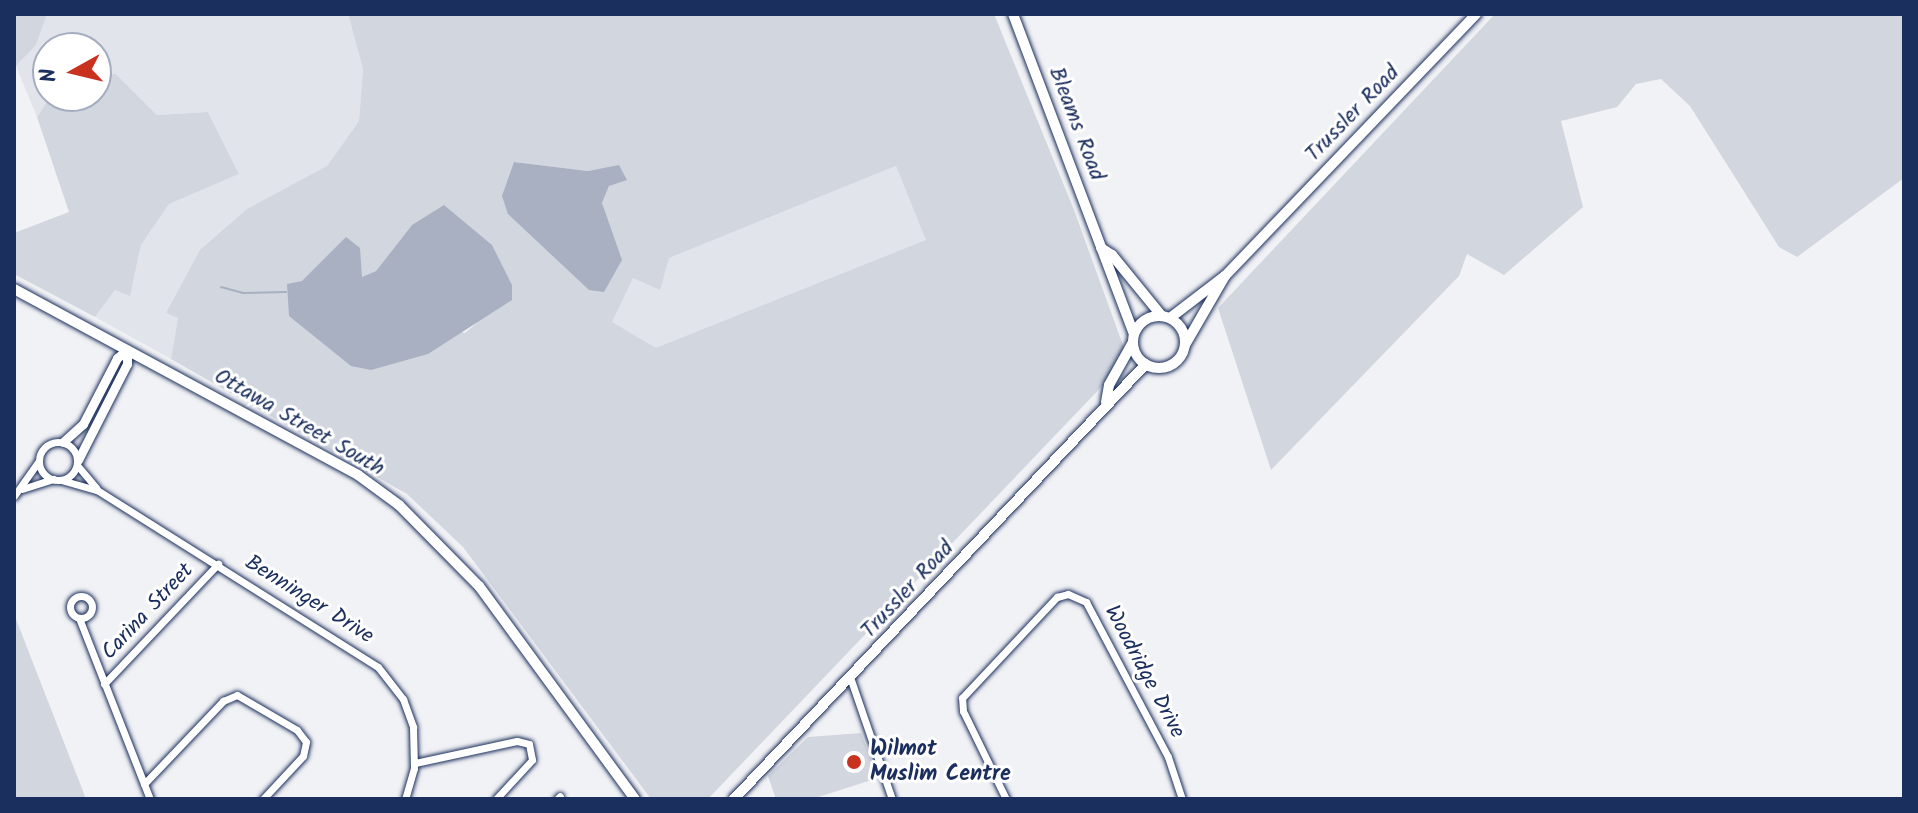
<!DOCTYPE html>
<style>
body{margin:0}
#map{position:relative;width:1918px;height:813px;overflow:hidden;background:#f1f2f5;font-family:Kalam,sans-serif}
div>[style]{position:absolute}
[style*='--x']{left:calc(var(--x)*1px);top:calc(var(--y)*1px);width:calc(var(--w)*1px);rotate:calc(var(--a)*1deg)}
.built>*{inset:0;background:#e1e4ea}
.green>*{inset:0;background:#d2d6df}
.water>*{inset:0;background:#a8b0c2}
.stream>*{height:2px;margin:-1px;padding:0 1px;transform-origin:1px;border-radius:1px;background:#a8b0c2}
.roads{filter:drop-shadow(0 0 2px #1b2f5e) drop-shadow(0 0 2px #1b2f5e)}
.minor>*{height:7px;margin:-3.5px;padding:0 3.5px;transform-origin:3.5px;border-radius:3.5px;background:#fff}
.minor>.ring{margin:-3.5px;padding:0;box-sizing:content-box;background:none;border:7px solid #fff;border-radius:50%}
.tertiary>*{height:9px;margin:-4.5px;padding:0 4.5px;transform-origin:4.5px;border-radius:4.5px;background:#fff}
.secondary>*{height:10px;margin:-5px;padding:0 5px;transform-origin:5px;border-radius:5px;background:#fff}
.secondary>.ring{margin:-5px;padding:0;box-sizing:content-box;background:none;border:10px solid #fff;border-radius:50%}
.dots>*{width:22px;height:22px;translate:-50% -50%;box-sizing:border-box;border:4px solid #fff;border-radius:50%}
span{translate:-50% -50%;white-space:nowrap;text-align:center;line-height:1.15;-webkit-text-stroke:6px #fff;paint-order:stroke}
.street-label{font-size:22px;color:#1b2f5e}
.poi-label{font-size:22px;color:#1b2f5e;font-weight:700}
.left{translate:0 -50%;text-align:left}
.frame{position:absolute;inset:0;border:16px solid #1b2f5e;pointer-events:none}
.north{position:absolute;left:32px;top:32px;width:80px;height:80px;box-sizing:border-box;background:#fff;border:2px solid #a4acbf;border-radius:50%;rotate:262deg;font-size:22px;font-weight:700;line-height:32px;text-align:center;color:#1b2f5e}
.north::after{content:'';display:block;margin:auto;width:28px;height:36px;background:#c8321e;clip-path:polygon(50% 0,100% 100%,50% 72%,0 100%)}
</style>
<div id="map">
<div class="built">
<i style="clip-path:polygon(47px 14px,348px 14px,363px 69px,359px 121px,327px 166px,299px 183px,166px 313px,178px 318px,171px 359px,95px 317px,115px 290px,130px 295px,141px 245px,169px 204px,239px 174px,208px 112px,157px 115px,116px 74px,96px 75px,96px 48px,48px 48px,51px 96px,37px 117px,16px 66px,36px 45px)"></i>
<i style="clip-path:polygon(896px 166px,927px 240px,656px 349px,611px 322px,633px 278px,669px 258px)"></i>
</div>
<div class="green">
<i style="clip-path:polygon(14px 14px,47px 14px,36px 45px,16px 66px)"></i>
<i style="clip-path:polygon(evenodd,348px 14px,994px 14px,1074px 210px,1128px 359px,708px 799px,651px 799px,463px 547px,407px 494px,171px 359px,178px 318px,166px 313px,200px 250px,247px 209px,327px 166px,359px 121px,363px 69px,348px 14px,514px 162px,588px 171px,619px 166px,617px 181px,609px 186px,602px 203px,607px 222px,514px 162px,348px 14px,896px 166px,926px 240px,656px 348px,612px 322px,633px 278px,660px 290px,669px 258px,896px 166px,348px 14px,412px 225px,494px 308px,465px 333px,287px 284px,361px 278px,376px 271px,412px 225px)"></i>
<i style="clip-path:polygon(1495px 14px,1904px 14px,1904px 178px,1797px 257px,1779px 247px,1690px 106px,1661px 79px,1636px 84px,1617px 107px,1561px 121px,1583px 207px,1504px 275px,1467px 254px,1459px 276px,1271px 470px,1218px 308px)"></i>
<i style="clip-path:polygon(116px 74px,157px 115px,208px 112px,239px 174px,169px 204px,141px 245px,130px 296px,115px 290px,95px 317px,14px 274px,14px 233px,69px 212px,37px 117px,51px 96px,96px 96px,96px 75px)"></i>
<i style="clip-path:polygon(14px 614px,86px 799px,14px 799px)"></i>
<i style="clip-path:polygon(861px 733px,878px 778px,812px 799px,776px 799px,768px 776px,808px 737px)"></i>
</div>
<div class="water">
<i style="clip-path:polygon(514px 162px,588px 171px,619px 165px,627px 180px,609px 186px,602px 203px,622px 260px,604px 292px,589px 290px,508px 214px,502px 196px)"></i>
<i style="clip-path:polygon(444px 205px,492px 245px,512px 285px,512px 300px,428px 354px,371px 370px,351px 366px,289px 316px,287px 284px,302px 281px,346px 237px,360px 248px,362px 277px,376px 271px,412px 225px)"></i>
</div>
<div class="stream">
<i style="--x:221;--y:287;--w:23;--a:15"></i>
<i style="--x:243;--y:293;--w:43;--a:-1.3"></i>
</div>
<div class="roads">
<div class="minor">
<i class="ring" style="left:39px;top:442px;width:31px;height:31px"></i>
<i style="--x:77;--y:465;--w:30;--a:50"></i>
<i style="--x:61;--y:480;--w:37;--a:16"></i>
<i style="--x:97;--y:490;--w:332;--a:32.2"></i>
<i style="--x:378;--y:667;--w:41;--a:52"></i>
<i style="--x:403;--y:699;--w:30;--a:70"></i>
<i style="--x:413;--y:727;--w:41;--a:88.6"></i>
<i style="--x:414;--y:768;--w:32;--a:106"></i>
<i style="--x:22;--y:489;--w:33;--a:-18"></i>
<i style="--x:14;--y:496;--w:42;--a:-54.8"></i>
<i class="ring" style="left:70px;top:596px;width:15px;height:15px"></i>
<i style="--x:79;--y:618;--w:194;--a:68.6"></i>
<i style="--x:851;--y:680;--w:126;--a:71"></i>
<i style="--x:104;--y:684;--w:166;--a:-46.5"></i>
<i style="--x:415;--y:763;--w:104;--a:-12.2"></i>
<i style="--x:517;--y:741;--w:12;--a:14"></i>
<i style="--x:529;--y:744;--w:16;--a:79"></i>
<i style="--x:532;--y:760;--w:53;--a:132.7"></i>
<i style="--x:144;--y:784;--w:115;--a:-46.4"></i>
<i style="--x:223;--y:701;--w:15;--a:-23"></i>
<i style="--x:237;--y:695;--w:69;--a:30.3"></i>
<i style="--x:297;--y:730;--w:15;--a:53"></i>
<i style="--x:306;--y:742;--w:14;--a:102"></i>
<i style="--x:303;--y:756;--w:59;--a:132.9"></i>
<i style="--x:557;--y:799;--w:4;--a:-45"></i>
<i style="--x:1006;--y:799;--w:98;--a:-116"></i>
<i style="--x:963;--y:711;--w:13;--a:-94"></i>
<i style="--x:962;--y:698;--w:139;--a:-46.8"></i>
<i style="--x:1057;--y:597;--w:11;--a:-15"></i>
<i style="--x:1068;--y:594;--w:20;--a:24"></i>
<i style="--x:1086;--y:602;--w:175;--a:62.1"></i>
<i style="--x:1168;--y:757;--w:44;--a:71.6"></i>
</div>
<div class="tertiary">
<i style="--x:63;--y:442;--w:27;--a:-42"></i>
<i style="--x:83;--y:424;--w:74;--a:-62.7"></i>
<i style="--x:117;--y:358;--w:13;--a:-39"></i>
<i style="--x:78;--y:460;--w:108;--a:-63"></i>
<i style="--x:127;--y:364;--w:14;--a:-90"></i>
</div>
<div class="secondary">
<i style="--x:1013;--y:14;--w:342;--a:69.3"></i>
<i style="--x:1101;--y:248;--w:13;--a:32"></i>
<i style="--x:1112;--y:255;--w:77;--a:50.8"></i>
<i style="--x:14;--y:289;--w:391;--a:28.4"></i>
<i style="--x:358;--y:475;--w:51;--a:36.2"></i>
<i style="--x:399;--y:505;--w:114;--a:45.4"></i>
<i style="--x:479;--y:586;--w:264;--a:53.8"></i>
<i class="ring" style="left:1133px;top:316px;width:42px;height:42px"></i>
<i style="--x:1170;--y:318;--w:69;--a:-37.4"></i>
<i style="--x:1185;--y:345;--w:80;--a:-59.9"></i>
<i style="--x:1225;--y:276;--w:363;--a:-46.2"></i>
<i style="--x:1106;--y:402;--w:17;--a:-80"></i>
<i style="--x:1109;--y:385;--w:49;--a:-60.8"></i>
<i style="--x:734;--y:799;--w:599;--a:-46.56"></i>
</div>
</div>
<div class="dots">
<i style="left:854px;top:762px;background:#c8321e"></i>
</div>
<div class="street-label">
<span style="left:1353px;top:114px;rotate:-46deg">Trussler Road</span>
<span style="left:1076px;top:124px;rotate:69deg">Bleams Road</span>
<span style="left:299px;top:423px;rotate:30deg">Ottawa Street South</span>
<span style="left:908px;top:590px;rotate:-47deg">Trussler Road</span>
<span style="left:309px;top:600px;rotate:32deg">Benninger Drive</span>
<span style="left:148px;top:612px;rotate:-47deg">Carina Street</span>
<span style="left:1144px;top:672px;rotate:62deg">Woodridge Drive</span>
</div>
<div class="poi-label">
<span class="left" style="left:870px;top:762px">Wilmot<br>Muslim Centre</span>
</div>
<div class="frame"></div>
<div class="north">N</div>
</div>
